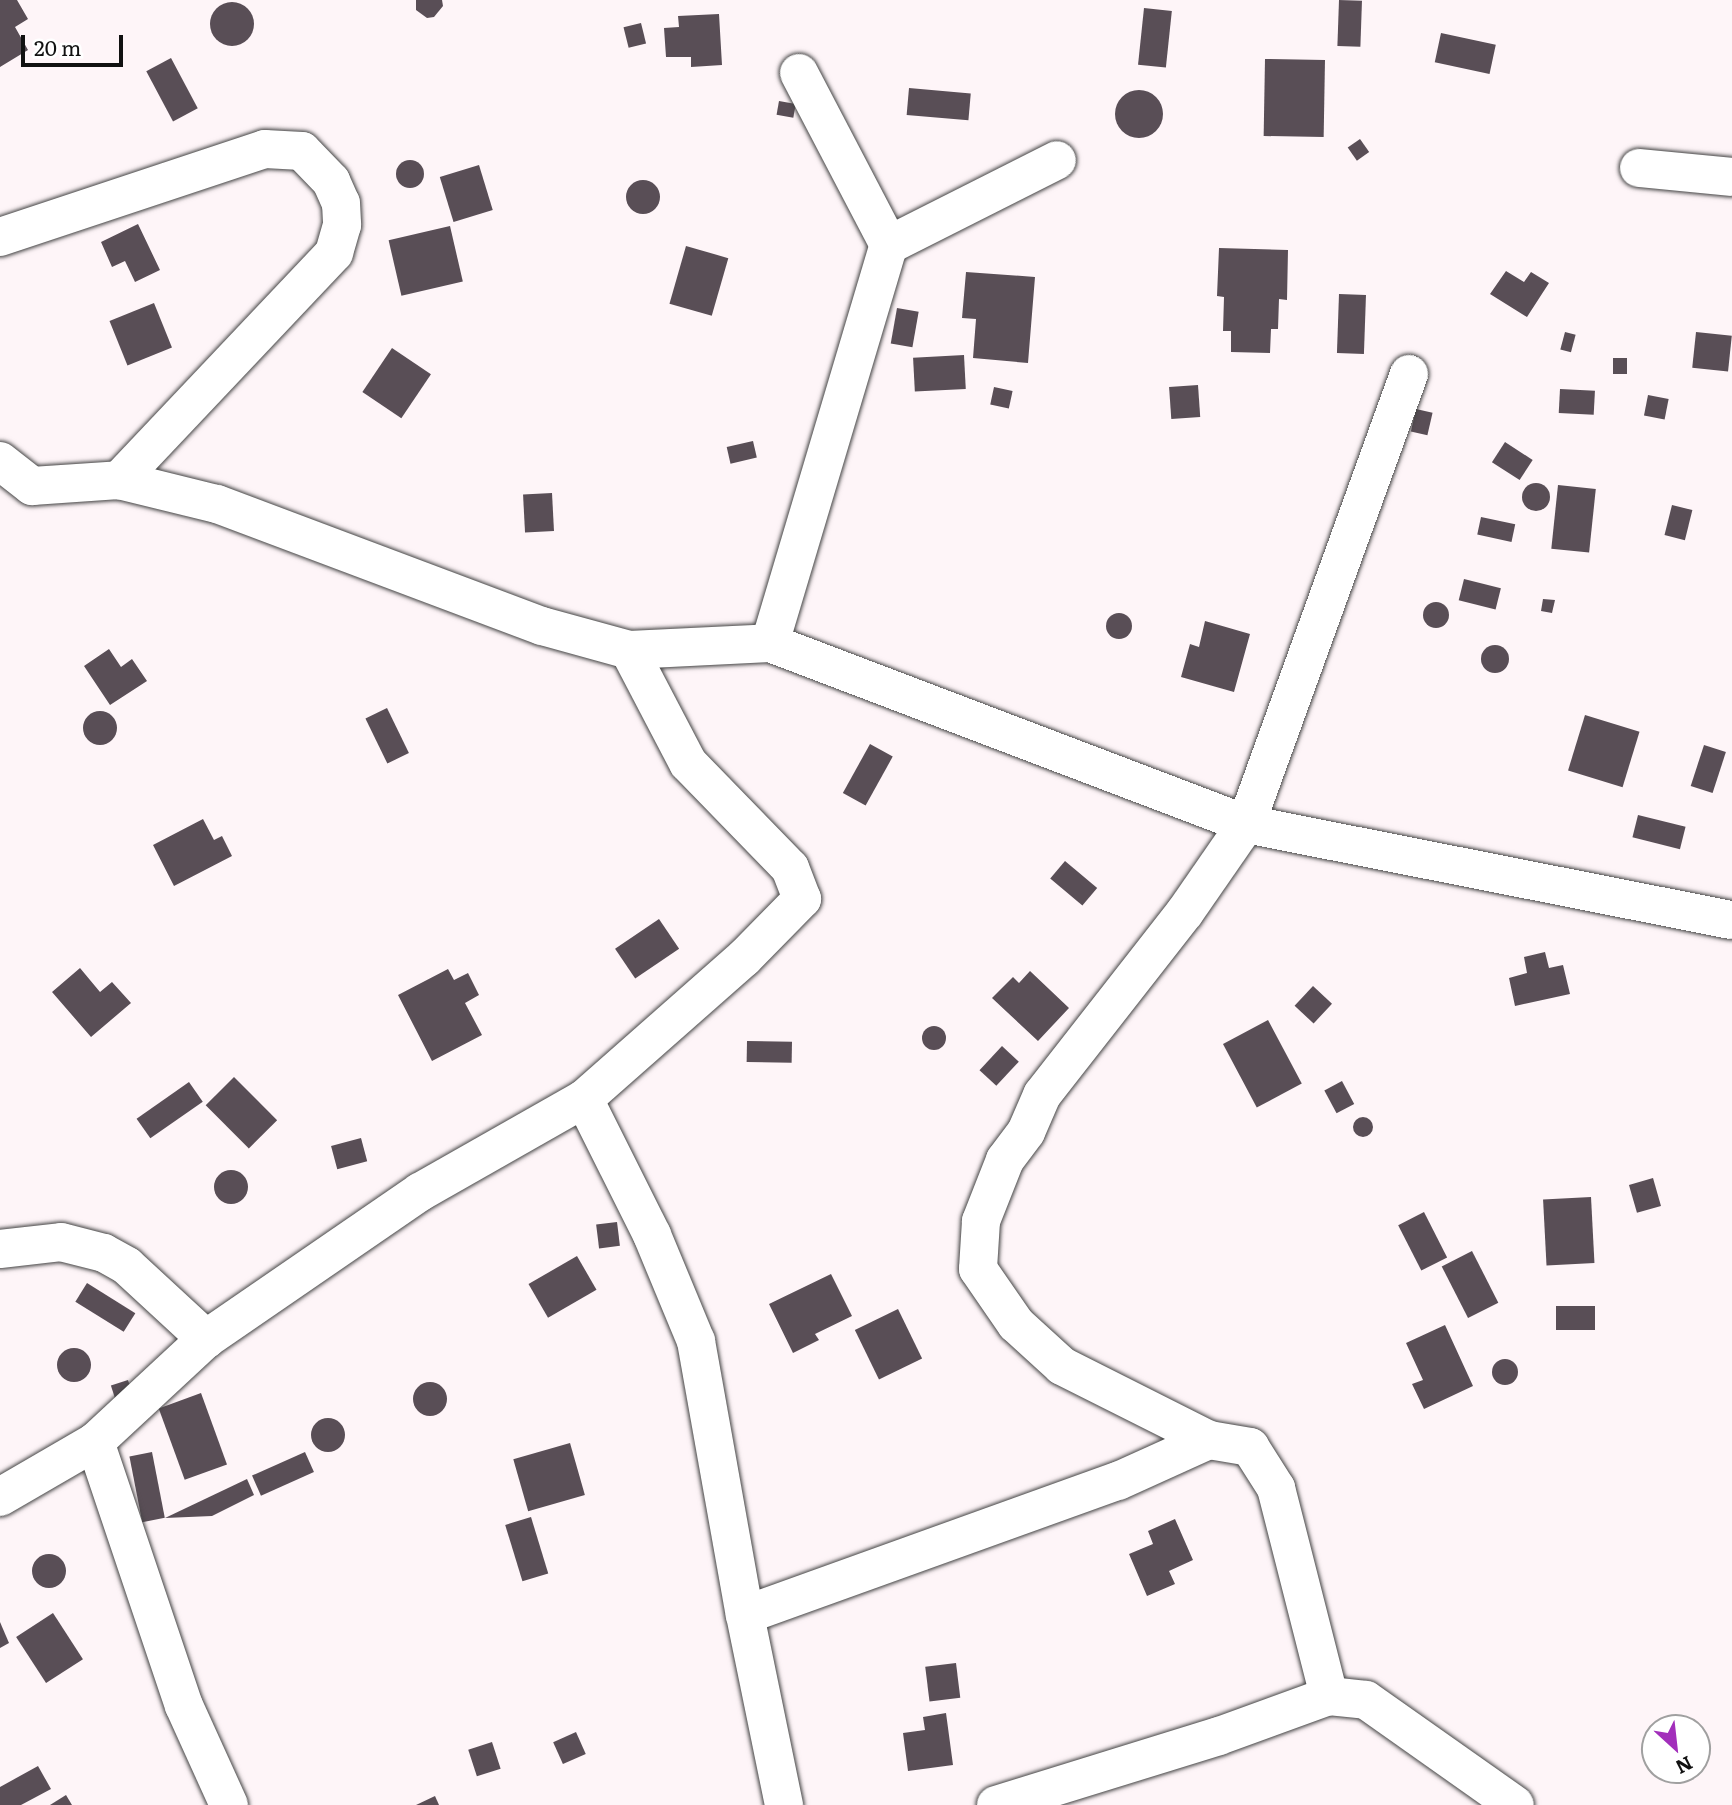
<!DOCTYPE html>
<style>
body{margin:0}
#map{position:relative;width:1732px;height:1805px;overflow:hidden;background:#fef5f8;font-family:Literata,serif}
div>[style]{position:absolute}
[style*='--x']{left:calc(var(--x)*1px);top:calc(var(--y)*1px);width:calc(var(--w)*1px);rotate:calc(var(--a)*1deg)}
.building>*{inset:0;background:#594e56;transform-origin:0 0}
.round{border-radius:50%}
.roads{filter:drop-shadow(0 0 2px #444) drop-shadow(0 0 2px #444)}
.minor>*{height:38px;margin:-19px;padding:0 19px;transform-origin:19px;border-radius:19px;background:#fff}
span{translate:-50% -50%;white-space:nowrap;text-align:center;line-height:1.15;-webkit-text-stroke:7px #fff;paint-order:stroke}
.north{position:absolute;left:1641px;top:1714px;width:70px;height:70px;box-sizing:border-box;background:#fff;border:2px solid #a0a0a0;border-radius:50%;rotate:153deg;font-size:19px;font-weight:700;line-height:28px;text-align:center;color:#111}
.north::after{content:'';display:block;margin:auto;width:24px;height:32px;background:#a22fbb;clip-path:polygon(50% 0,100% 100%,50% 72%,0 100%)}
.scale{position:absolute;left:21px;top:35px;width:102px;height:32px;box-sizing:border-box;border:4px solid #111;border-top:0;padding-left:9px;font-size:21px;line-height:24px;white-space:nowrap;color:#111;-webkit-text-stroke:5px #fff;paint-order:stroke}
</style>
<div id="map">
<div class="building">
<i style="clip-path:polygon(0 0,17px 0,28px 19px,15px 27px,28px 50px,0 67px)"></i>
<i style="clip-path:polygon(416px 0,442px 0,443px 6px,434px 17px,427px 18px,416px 10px)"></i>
<i style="left:1339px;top:0;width:23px;height:46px;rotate:2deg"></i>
<i class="round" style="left:210px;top:2px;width:44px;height:44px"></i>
<i style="left:1144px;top:8px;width:28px;height:57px;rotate:6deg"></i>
<i style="clip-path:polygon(719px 14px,722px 65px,691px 67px,691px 57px,666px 57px,664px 28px,679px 27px,678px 16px)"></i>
<i style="left:641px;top:23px;width:21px;height:18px;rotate:76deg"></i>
<i style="left:1441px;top:33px;width:56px;height:30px;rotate:12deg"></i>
<i style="left:171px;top:58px;width:57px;height:28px;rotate:62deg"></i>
<i style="left:1265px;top:59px;width:60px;height:77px;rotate:1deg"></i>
<i style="left:909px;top:88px;width:62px;height:27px;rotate:5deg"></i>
<i class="round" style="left:1115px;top:90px;width:48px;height:48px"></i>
<i style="left:779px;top:101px;width:17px;height:14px;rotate:10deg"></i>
<i style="left:1360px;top:139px;width:16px;height:15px;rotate:55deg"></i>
<i class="round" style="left:396px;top:160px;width:28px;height:28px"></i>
<i style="left:479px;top:165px;width:47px;height:41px;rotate:73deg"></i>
<i class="round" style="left:626px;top:180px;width:34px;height:34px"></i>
<i style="clip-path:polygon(138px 224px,160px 270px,135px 282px,125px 261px,112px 267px,101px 242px)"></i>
<i style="left:450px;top:226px;width:57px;height:63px;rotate:77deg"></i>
<i style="left:686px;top:246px;width:44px;height:60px;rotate:16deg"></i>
<i style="clip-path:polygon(1219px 248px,1288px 250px,1287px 300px,1279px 299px,1278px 329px,1271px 329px,1270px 353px,1231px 352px,1231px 331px,1223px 331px,1224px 297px,1217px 296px)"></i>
<i style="clip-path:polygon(1506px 271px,1524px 282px,1531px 272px,1549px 283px,1527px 317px,1490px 294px)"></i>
<i style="clip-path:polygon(966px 272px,1035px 277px,1028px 363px,973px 358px,976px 319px,962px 318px)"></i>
<i style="left:1339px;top:294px;width:27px;height:59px;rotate:2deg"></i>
<i style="left:154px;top:303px;width:48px;height:48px;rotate:68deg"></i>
<i style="left:897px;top:308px;width:22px;height:36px;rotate:10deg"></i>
<i style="left:1565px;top:332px;width:11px;height:18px;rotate:15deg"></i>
<i style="left:1696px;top:332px;width:36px;height:36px;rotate:6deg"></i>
<i style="left:392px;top:348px;width:47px;height:53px;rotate:34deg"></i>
<i style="left:964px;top:355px;width:34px;height:51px;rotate:87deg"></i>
<i style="left:1613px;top:358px;width:14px;height:16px"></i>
<i style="left:1198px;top:385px;width:32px;height:29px;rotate:86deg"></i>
<i style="left:994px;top:387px;width:19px;height:18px;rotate:12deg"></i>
<i style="left:1560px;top:389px;width:35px;height:24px;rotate:3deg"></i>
<i style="left:1648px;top:395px;width:21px;height:21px;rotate:11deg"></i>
<i style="left:1416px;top:409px;width:17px;height:23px;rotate:13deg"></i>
<i style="left:753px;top:441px;width:17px;height:27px;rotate:77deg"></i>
<i style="left:1505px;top:442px;width:33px;height:24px;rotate:33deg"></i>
<i class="round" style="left:1522px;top:483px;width:28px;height:28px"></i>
<i style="left:1558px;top:485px;width:38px;height:64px;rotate:6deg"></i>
<i style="left:552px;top:493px;width:38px;height:29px;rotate:87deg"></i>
<i style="left:1672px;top:505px;width:21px;height:31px;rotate:14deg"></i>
<i style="left:1481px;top:517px;width:35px;height:18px;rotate:12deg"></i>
<i style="left:1464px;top:579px;width:38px;height:22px;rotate:14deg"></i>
<i style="clip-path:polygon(1543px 599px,1555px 600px,1552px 613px,1541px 611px)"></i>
<i class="round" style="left:1423px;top:602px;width:26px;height:26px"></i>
<i class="round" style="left:1106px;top:613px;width:26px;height:26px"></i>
<i style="clip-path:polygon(1205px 621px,1250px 634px,1234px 692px,1181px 677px,1190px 644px,1199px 647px)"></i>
<i class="round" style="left:1481px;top:645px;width:28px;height:28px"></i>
<i style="clip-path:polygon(109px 649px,121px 667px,132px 659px,147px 681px,110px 705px,84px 666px)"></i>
<i style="left:387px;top:708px;width:50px;height:24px;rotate:64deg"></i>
<i class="round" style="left:83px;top:711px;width:34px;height:34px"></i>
<i style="left:1585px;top:715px;width:57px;height:58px;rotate:17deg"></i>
<i style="left:870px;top:744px;width:26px;height:56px;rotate:29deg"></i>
<i style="left:1704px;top:745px;width:23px;height:43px;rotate:18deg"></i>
<i style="left:1638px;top:815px;width:49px;height:23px;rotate:14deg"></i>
<i style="clip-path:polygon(203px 819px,214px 840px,222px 836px,232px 856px,174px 886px,153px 845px)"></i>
<i style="left:1065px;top:861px;width:42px;height:23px;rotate:40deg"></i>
<i style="left:659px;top:919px;width:36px;height:53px;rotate:56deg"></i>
<i style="clip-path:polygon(1545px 952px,1549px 968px,1563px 965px,1570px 994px,1515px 1006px,1509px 978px,1527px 973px,1524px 957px)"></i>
<i style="clip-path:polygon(80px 968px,100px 992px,112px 982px,131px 1003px,91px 1037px,52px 992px)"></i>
<i style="clip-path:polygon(448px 969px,454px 980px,468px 973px,479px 995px,465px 1003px,482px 1035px,432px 1061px,398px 995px)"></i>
<i style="clip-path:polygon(1030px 971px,1069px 1008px,1038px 1041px,992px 998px,1013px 977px,1019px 983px)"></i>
<i style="left:1313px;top:986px;width:26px;height:27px;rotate:43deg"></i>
<i style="left:1268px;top:1020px;width:72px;height:51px;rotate:62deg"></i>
<i class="round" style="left:922px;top:1026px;width:24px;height:24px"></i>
<i style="left:747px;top:1041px;width:45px;height:21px;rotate:1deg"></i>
<i style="left:1002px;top:1046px;width:23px;height:33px;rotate:43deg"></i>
<i style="left:234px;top:1077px;width:61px;height:40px;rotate:45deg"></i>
<i style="left:1342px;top:1081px;width:26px;height:20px;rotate:62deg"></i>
<i style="left:189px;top:1082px;width:24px;height:64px;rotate:55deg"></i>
<i class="round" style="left:1353px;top:1117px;width:20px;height:20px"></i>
<i style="left:361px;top:1138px;width:24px;height:31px;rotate:75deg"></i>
<i class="round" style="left:214px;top:1170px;width:34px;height:34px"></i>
<i style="left:1653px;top:1178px;width:29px;height:25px;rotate:74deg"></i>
<i style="left:1591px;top:1197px;width:66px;height:48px;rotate:87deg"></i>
<i style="left:1424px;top:1212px;width:51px;height:29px;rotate:63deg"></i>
<i style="left:617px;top:1222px;width:24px;height:21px;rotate:83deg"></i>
<i style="left:1472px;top:1251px;width:58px;height:34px;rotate:63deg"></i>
<i style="left:577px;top:1256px;width:39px;height:56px;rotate:60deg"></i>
<i style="clip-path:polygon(831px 1274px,852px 1316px,815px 1334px,819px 1340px,793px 1353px,769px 1304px)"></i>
<i style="left:87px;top:1283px;width:57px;height:22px;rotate:32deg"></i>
<i style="left:1595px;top:1306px;width:24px;height:39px;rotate:90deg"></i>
<i style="left:898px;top:1309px;width:55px;height:48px;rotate:64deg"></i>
<i style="clip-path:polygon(1445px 1325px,1473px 1386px,1424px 1409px,1412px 1384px,1423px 1380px,1406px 1343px)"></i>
<i class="round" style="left:57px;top:1348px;width:34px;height:34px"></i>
<i class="round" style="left:1492px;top:1359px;width:26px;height:26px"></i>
<i style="left:128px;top:1380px;width:20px;height:18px;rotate:72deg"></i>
<i class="round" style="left:413px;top:1382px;width:34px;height:34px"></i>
<i style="left:201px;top:1393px;width:76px;height:45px;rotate:70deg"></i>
<i class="round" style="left:311px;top:1418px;width:34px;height:34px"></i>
<i style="left:570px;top:1443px;width:54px;height:59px;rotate:74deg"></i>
<i style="left:152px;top:1452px;width:67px;height:23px;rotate:79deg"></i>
<i style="left:305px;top:1452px;width:22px;height:58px;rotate:66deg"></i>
<i style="clip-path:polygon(247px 1479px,254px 1495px,212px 1516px,165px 1518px)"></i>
<i style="left:531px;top:1517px;width:59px;height:27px;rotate:73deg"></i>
<i style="clip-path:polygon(1175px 1519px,1193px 1560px,1169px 1571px,1175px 1584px,1147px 1596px,1129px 1554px,1153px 1544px,1148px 1531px)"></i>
<i class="round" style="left:32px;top:1554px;width:34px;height:34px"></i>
<i style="left:53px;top:1613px;width:55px;height:44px;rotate:57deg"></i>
<i style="clip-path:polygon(0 1622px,9px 1643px,0 1648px)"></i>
<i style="left:956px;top:1663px;width:35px;height:31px;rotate:83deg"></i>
<i style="clip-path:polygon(946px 1713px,953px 1765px,908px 1771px,903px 1733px,925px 1730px,923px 1717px)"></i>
<i style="left:576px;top:1732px;width:24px;height:25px;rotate:66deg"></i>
<i style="left:492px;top:1742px;width:28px;height:25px;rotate:72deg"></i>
<i style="clip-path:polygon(38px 1766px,51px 1789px,21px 1805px,0 1805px,0 1787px)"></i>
<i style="clip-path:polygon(66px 1795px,72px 1805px,50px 1805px)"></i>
<i style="clip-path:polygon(435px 1796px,439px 1805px,416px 1805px)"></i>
</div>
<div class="roads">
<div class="minor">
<i style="--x:799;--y:73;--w:194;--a:62.4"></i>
<i style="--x:1639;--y:168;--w:93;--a:5.5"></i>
<i style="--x:0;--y:237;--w:279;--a:-18.4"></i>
<i style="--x:265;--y:149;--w:37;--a:3"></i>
<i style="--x:302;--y:151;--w:42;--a:46"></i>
<i style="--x:331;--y:181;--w:24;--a:66"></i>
<i style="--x:341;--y:203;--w:22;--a:87"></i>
<i style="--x:342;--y:225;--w:29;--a:106"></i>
<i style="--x:334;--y:253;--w:313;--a:133.4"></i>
<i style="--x:1409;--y:374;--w:479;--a:109.9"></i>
<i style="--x:1246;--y:824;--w:107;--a:124.7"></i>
<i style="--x:1185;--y:912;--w:232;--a:128"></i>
<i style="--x:1042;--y:1095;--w:40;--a:113.4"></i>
<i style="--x:1026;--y:1132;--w:35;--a:127"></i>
<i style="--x:1005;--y:1160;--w:66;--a:111.5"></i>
<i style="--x:981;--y:1221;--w:48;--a:93.6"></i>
<i style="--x:978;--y:1269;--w:67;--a:55.4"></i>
<i style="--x:1016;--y:1324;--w:62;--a:42.4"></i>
<i style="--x:1062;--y:1366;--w:165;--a:26.7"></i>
<i style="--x:1209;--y:1440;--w:42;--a:9.7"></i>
<i style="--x:1250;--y:1447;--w:49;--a:57.6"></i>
<i style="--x:1276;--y:1488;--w:215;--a:75.7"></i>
<i style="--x:1329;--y:1696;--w:37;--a:6"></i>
<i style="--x:1366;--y:1700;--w:182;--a:35.2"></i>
<i style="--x:0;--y:461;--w:41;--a:38"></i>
<i style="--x:32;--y:486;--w:87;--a:-3.9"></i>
<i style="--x:119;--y:480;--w:101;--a:13.8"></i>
<i style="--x:217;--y:504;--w:347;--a:20.6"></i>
<i style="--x:542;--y:626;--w:90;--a:15.4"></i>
<i style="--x:629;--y:650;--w:141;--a:-2.8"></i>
<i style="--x:770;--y:643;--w:509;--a:20.82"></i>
<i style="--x:1246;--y:824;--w:495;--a:11.2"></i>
<i style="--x:770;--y:643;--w:415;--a:-73.4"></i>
<i style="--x:889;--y:245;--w:188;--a:-26.8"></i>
<i style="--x:584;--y:1099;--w:152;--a:63.4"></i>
<i style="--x:652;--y:1235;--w:115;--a:67.5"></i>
<i style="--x:696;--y:1341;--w:278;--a:79.9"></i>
<i style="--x:745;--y:1615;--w:396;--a:-19.8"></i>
<i style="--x:1118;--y:1481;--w:100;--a:-24.3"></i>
<i style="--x:0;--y:1249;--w:61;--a:-6.5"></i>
<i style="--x:61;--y:1242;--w:44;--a:14.3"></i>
<i style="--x:104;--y:1253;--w:26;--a:29"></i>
<i style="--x:127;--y:1266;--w:108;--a:42.7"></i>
<i style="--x:0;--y:1497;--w:110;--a:-30.1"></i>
<i style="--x:745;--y:1615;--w:194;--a:78.4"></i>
<i style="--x:229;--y:1805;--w:109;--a:-114.4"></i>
<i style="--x:184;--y:1706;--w:279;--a:-108.6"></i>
<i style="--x:95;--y:1442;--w:151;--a:-42.9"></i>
<i style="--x:206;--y:1339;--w:260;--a:-34.5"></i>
<i style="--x:420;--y:1192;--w:189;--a:-29.6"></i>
<i style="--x:584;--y:1099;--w:213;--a:-41.4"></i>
<i style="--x:744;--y:958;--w:83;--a:-45.5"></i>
<i style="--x:802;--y:899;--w:33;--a:-111"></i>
<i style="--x:790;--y:868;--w:146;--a:-134.2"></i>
<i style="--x:688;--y:763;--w:127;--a:-117.6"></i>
<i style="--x:996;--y:1805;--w:233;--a:-17.2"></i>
<i style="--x:1219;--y:1736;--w:117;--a:-20"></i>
</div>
</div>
<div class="north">N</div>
<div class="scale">20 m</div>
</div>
